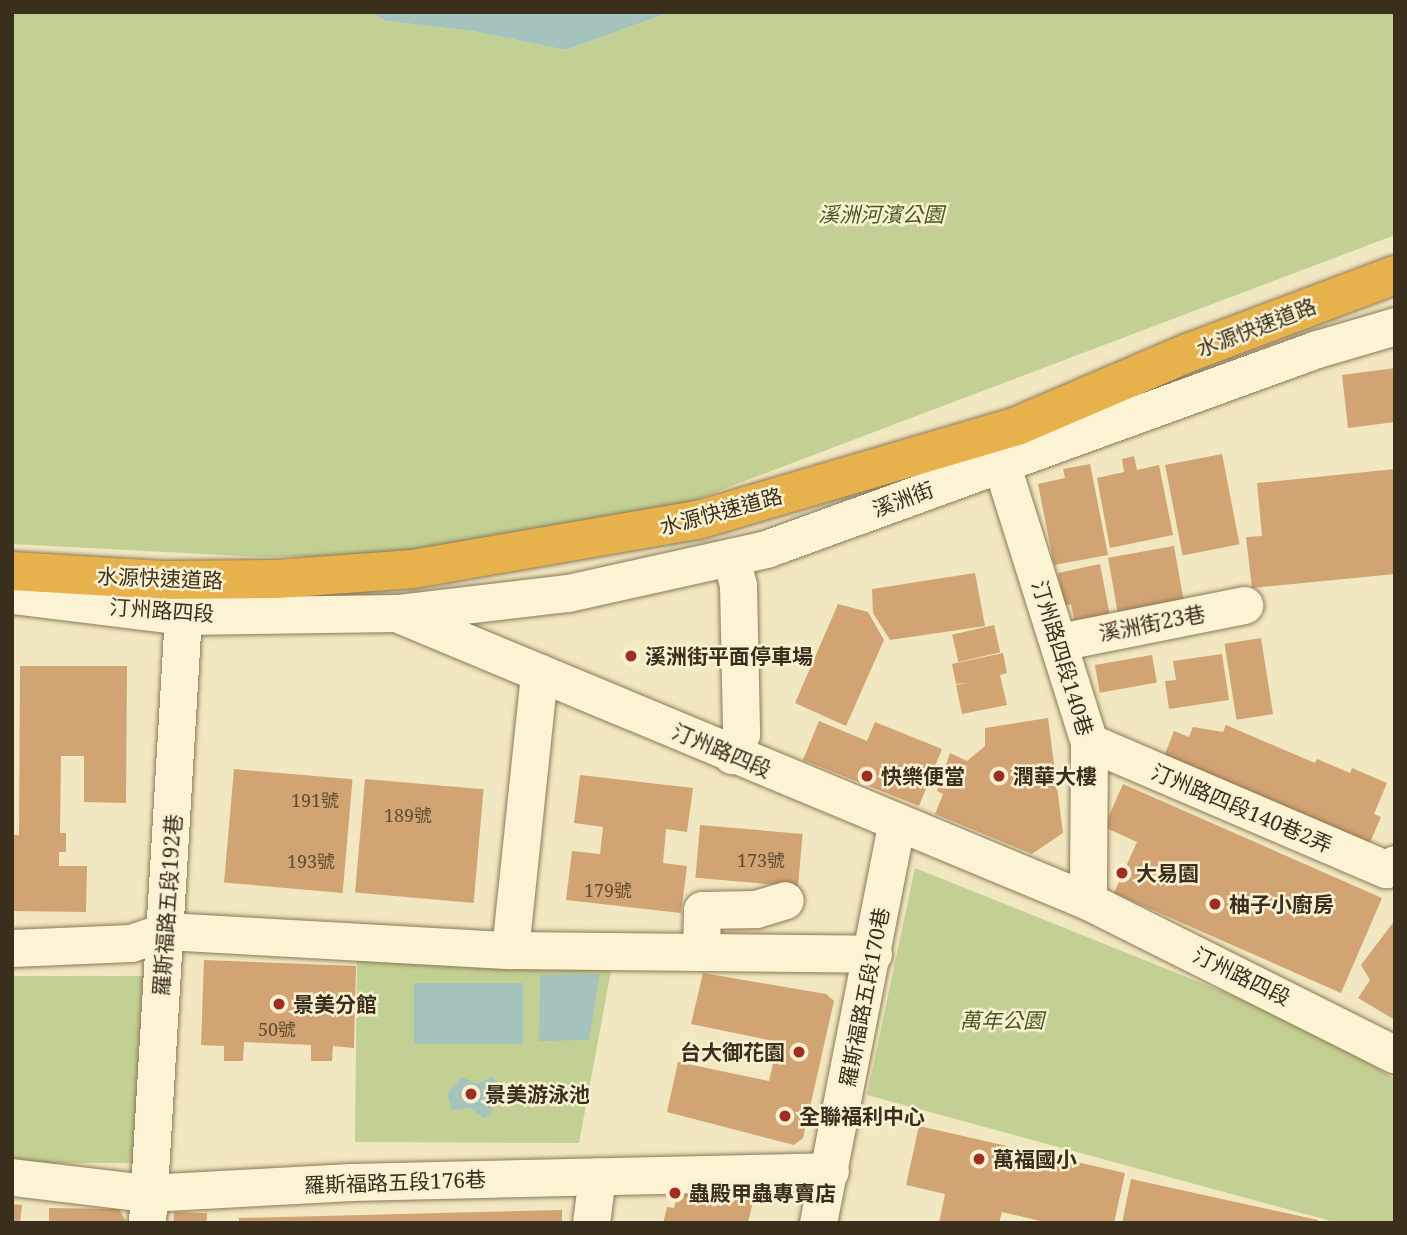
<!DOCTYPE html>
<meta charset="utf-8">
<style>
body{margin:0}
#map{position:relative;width:1407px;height:1235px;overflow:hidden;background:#f1e7c0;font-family:"Noto Serif","Noto Sans TC",serif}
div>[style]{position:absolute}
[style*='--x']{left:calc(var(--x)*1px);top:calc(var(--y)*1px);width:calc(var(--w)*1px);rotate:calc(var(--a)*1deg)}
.green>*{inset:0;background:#c3d094;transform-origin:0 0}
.water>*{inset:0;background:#a4c3bd;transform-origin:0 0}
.building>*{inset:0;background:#d2a473;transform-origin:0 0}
.roads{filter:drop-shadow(0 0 2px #8c7857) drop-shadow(0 0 2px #8c7857)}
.minor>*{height:37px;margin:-18.5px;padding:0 18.5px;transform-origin:18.5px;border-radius:18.5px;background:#fbf3d4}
.highway>*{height:38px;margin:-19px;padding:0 19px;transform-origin:19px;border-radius:19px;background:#e7b24b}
.dots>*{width:19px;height:19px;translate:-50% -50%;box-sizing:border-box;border:4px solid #f8f0d1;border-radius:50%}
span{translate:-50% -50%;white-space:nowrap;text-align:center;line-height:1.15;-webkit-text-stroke:5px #f8f0d1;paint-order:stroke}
.number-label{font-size:18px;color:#604c32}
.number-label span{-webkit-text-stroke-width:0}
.park-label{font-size:21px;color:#455821;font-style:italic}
.street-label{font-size:21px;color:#3a2e1c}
.poi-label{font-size:21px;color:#3a2e1c;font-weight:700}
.left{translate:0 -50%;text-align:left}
.right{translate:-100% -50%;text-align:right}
.frame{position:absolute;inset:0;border:14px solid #3a2e1c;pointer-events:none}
</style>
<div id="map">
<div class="green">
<i style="clip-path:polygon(12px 12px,369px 12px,386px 21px,473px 31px,565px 50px,671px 12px,1395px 12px,1395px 235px,660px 513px,375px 556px,262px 557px,12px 544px)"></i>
<i style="clip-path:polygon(915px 868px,1311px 1027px,1395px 1079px,1395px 1223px,1338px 1223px,867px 1095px)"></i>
<i style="clip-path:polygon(357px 957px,611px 971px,579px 1143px,355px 1142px)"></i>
<i style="left:12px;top:976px;width:136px;height:187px"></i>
</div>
<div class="water">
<i style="clip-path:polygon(369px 12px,671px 12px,565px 50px,473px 31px,386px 21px)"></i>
<i style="clip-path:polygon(600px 974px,589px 1040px,539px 1041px,540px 975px)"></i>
<i style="left:414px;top:983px;width:109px;height:61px"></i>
<i style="clip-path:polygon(462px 1077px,477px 1084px,492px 1077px,499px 1084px,491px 1114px,484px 1118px,470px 1108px,452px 1110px,447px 1093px)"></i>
</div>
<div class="building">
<i style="clip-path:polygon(1395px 368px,1395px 422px,1348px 428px,1342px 375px)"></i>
<i style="left:1222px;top:454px;width:92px;height:58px;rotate:79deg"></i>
<i style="clip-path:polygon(1134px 456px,1137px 470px,1159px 465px,1173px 535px,1110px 548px,1097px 478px,1124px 472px,1122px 459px)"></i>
<i style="clip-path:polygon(1090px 464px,1108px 555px,1054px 565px,1038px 484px,1065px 478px,1063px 469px)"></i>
<i style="clip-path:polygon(1395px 469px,1395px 574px,1252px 588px,1246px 537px,1262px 536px,1257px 483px)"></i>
<i style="left:1174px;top:546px;width:61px;height:67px;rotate:80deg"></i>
<i style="clip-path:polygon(1100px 564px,1110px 616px,1075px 623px,1071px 604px,1064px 606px,1058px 573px)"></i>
<i style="clip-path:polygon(975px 573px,985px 626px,890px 640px,873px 613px,872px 589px)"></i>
<i style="clip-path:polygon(838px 604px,868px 612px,884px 640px,846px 726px,795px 703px)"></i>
<i style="left:994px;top:625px;width:28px;height:43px;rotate:77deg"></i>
<i style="left:1261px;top:638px;width:77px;height:37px;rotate:81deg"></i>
<i style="clip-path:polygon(1003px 653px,1007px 673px,1000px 675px,1007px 705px,962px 714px,956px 685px,968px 683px,956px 684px,952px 664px)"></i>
<i style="clip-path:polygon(1222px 654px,1229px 700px,1169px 709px,1165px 681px,1176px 680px,1173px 661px)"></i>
<i style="left:1152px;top:655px;width:28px;height:58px;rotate:80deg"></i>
<i style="clip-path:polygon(20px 666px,127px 666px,126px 803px,84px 802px,84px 756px,61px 756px,60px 833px,66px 833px,66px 852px,59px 852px,59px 866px,87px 866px,86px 912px,12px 911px,12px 835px,19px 835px)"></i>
<i style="clip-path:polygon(1048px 718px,1063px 833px,1032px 854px,935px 814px,943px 794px,937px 791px,950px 753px,967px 761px,985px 746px,985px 728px)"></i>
<i style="clip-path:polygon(819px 721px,867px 741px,875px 722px,942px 749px,919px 806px,803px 760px)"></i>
<i style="clip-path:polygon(1226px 725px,1315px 763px,1317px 759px,1350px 773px,1352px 768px,1387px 783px,1374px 814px,1381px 817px,1369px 845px,1163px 759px,1174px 731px,1189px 737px,1193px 727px,1223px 732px)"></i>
<i style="left:234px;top:769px;width:119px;height:114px;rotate:5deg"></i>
<i style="clip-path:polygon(580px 775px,693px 788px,687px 832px,666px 829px,663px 863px,687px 866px,681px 913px,566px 900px,572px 851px,600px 854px,603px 827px,574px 823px)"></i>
<i style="left:365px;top:779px;width:119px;height:114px;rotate:5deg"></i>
<i style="clip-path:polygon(1123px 784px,1382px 898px,1341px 993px,1114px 893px,1137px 842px,1104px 827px)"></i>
<i style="left:700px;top:825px;width:103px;height:53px;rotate:5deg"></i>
<i style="clip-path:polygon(1395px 920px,1395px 1020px,1358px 998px,1370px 980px,1361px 965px)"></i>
<i style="clip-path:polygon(204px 960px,356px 966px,354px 1048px,333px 1046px,332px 1061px,311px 1061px,311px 1045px,244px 1042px,243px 1061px,224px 1061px,224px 1046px,201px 1045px)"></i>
<i style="clip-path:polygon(703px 973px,826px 994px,834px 1001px,803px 1138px,794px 1145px,667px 1112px,678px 1062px,769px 1081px,778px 1042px,691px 1024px)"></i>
<i style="clip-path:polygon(919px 1126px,1125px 1173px,1114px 1223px,1049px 1223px,1002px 1212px,999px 1223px,939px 1223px,945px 1194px,906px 1185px)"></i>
<i style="clip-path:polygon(1131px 1179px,1318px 1220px,1317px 1223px,1122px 1223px)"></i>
<i style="clip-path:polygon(680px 1184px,753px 1201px,748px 1223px,663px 1223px,667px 1207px,674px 1208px)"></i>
<i style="clip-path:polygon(12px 1204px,22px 1205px,20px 1223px,12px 1223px)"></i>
<i style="clip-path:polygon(49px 1208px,119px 1209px,127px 1223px,49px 1223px)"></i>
<i style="clip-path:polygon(562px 1210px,562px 1223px,239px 1223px,239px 1218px)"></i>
<i style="left:174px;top:1212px;width:33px;height:11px;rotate:2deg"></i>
</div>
<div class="roads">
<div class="minor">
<i style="--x:1001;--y:463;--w:293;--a:72.5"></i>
<i style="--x:1089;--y:742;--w:159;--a:90.4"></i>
<i style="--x:731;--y:557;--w:29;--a:76"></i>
<i style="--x:738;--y:585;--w:149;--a:88.8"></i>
<i style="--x:741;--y:734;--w:23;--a:113"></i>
<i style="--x:12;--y:595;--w:172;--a:7"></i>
<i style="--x:183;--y:616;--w:213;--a:-0.8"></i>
<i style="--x:396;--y:613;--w:750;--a:22.6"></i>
<i style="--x:1088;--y:901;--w:343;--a:26.6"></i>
<i style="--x:397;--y:613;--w:172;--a:-6.7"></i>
<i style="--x:568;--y:593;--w:203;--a:-12.5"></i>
<i style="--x:766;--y:549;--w:586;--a:-19.95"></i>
<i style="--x:1317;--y:349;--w:81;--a:-16.4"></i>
<i style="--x:1059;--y:642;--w:189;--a:-11.3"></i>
<i style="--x:1089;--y:742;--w:323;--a:23.2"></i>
<i style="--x:1386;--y:869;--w:10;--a:-29"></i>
<i style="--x:12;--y:948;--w:119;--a:-2.4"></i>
<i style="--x:131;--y:943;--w:37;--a:-19"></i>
<i style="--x:166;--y:931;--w:345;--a:3.2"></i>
<i style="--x:510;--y:950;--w:363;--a:0.6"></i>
<i style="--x:510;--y:950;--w:279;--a:-84"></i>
<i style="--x:701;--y:952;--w:42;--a:-88.6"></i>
<i style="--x:702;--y:910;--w:54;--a:-1.1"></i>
<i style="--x:756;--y:909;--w:30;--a:-17"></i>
<i style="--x:12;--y:1177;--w:136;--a:6.8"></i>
<i style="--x:147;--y:1193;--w:204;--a:-3.1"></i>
<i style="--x:351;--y:1182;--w:479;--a:-1.3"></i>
<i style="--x:147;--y:1223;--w:608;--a:-86.61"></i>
<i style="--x:591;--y:1223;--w:47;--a:-82.7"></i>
<i style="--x:818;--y:1223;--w:409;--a:-78.9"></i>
</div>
<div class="highway">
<i style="--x:12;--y:571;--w:151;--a:3.4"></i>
<i style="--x:163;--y:580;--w:114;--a:-0.5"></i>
<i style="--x:277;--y:579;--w:136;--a:-4.2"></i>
<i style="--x:413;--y:569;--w:289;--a:-9.8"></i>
<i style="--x:698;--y:520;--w:333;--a:-16.4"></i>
<i style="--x:1017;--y:426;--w:188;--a:-23.2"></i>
<i style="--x:1190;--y:352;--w:219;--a:-20.6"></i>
</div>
</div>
<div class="dots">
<i style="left:631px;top:656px;background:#9f2e22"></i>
<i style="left:867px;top:776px;background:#9f2e22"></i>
<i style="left:999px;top:776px;background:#9f2e22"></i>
<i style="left:1122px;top:873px;background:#9f2e22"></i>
<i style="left:1215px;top:904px;background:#9f2e22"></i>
<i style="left:279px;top:1004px;background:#9f2e22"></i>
<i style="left:799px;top:1052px;background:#9f2e22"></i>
<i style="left:471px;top:1094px;background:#9f2e22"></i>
<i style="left:785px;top:1116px;background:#9f2e22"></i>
<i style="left:979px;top:1159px;background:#9f2e22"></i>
<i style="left:675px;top:1193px;background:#9f2e22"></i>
</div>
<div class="number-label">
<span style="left:315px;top:800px">191號</span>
<span style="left:408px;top:815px">189號</span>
<span style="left:761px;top:860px">173號</span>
<span style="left:311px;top:861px">193號</span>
<span style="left:608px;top:890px">179號</span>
<span style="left:277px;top:1029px">50號</span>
</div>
<div class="park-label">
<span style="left:881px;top:214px">溪洲河濱公園</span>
<span style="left:1002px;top:1020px">萬年公園</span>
</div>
<div class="street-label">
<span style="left:1256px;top:327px;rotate:-21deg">水源快速道路</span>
<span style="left:903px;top:499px;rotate:-20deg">溪洲街</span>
<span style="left:721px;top:511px;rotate:-15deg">水源快速道路</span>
<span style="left:160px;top:578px;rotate:2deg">水源快速道路</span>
<span style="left:162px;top:610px;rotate:4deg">汀州路四段</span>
<span style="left:1152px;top:623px;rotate:-11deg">溪洲街23巷</span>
<span style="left:1063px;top:658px;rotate:73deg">汀州路四段140巷</span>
<span style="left:722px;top:750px;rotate:23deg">汀州路四段</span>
<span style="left:1242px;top:808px;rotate:23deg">汀州路四段140巷2弄</span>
<span style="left:167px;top:905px;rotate:-86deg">羅斯福路五段192巷</span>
<span style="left:1242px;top:976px;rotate:26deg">汀州路四段</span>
<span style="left:864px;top:997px;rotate:-79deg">羅斯福路五段170巷</span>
<span style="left:395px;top:1182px;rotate:-2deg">羅斯福路五段176巷</span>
</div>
<div class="poi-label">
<span class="left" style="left:645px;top:656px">溪洲街平面停車場</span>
<span class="left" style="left:881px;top:776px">快樂便當</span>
<span class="left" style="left:1013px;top:776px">潤華大樓</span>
<span class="left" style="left:1136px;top:873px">大易園</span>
<span class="left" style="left:1229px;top:904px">柚子小廚房</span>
<span class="left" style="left:293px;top:1004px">景美分館</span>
<span class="right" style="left:785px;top:1052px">台大御花園</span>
<span class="left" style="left:485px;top:1094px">景美游泳池</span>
<span class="left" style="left:799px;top:1116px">全聯福利中心</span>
<span class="left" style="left:993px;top:1159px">萬福國小</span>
<span class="left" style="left:689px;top:1193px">蟲殿甲蟲專賣店</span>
</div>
<div class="frame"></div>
</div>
